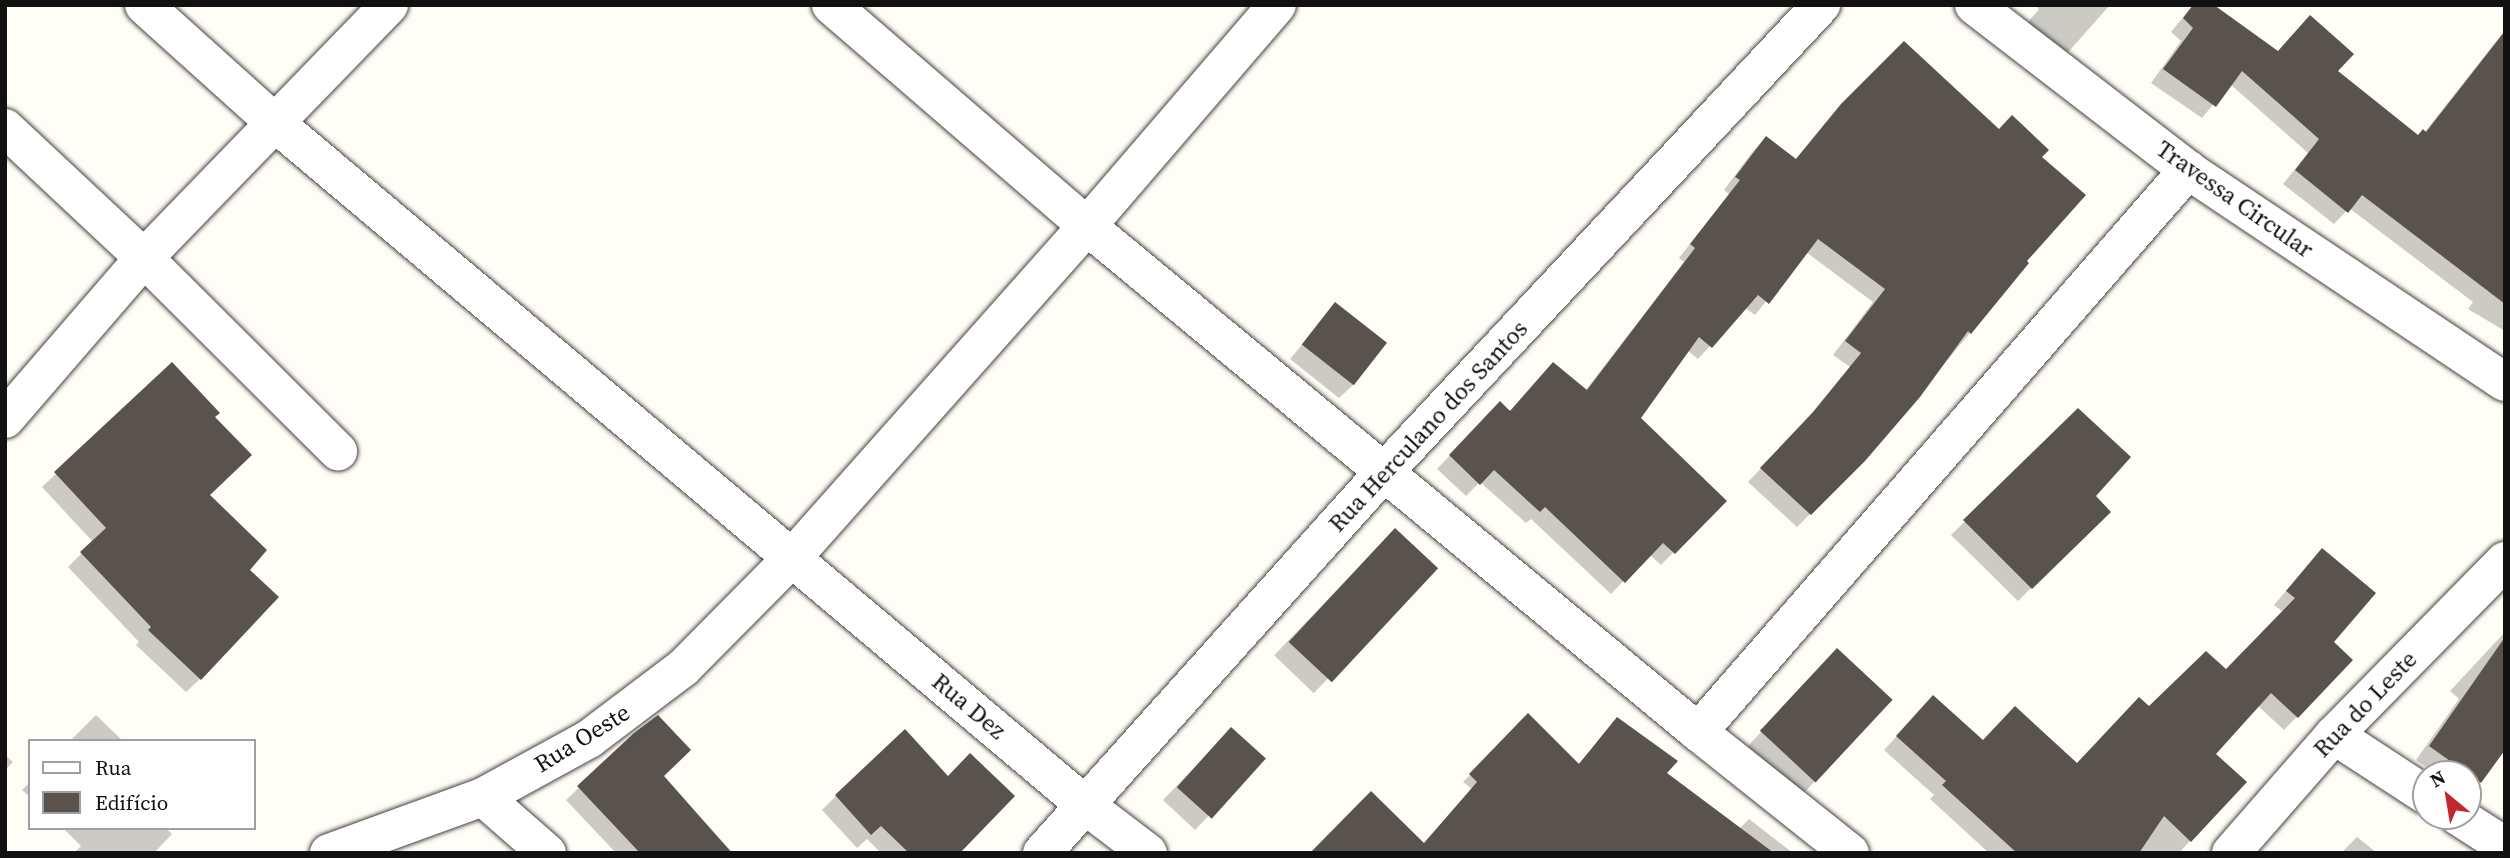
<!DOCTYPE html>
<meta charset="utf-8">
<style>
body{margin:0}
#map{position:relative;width:2510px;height:858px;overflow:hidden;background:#fffdf5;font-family:"Source Serif 4",serif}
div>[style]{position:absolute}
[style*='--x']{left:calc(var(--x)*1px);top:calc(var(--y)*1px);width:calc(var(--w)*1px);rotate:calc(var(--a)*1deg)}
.shadow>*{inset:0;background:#0003;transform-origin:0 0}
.building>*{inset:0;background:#5a524d;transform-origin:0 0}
.roads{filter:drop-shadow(0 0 2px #444) drop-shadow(0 0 2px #444)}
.minor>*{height:38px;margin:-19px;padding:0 19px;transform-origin:19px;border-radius:19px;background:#fff}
span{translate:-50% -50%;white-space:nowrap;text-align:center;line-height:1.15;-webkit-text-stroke:7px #fff;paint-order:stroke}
.street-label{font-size:24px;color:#111}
.frame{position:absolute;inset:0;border:7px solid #111;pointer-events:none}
.legend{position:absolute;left:28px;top:739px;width:228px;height:91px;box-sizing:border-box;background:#fff;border:2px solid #a0a0a0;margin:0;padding:9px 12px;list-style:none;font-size:21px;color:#111}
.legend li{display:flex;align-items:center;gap:14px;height:35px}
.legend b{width:35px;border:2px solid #a0a0a0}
.north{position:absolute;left:2412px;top:760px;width:70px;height:70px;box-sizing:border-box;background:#fff;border:2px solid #a0a0a0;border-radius:50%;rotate:330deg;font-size:19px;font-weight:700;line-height:28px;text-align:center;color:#111}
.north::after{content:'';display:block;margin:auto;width:24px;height:32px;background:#c4262e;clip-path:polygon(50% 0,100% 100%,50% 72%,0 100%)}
</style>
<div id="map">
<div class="shadow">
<i style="clip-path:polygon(2035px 5px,2110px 5px,2063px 58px,2025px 26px,2039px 9px)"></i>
<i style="clip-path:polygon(2193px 5px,2277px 52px,2335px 71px,2417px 137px,2424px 133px,2505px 30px,2505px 331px,2468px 309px,2473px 302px,2349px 208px,2334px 224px,2283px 184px,2308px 153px,2230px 84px,2202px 118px,2151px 83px,2181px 41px,2171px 32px)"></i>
<i style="clip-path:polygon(1828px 120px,1999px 131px,2040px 157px,2024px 261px,1970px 333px,1864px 460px,1797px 527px,1748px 482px,1801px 426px,1850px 367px,1833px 355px,1873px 302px,1806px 252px,1755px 315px,1745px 308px,1698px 359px,1687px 350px,1638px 418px,1724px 501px,1661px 565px,1649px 554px,1611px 594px,1531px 519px,1526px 523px,1480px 482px,1466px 496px,1437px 469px,1487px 416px,1585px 391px,1684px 262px,1679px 258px,1729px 194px,1724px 190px,1753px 151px,1766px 138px,1795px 160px)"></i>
<i style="clip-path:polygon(1335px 305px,1353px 385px,1339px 398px,1290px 359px)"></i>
<i style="clip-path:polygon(172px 365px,213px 417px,208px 495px,248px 570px,200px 679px,186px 692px,136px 645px,139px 642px,68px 567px,93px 542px,42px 487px)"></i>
<i style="clip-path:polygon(2078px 410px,2093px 496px,2108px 512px,2018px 601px,1951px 535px)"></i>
<i style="left:1395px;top:530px;width:55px;height:174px;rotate:44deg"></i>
<i style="clip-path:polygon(2309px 564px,2332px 642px,2351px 660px,2284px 730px,2257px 705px,2213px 754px,2244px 782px,2179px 853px,1989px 853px,1930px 799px,1934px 795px,1884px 750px,1920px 711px,1983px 742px,2077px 765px,2149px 708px,2226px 671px,2283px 612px,2274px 605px)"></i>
<i style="clip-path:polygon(2505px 632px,2505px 751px,2503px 750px,2468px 793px,2468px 774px,2436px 774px,2416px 760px,2459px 699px,2450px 691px)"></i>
<i style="clip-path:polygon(1824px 664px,1815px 781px,1802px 795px,1748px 746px)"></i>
<i style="clip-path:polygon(96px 715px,123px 741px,70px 741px)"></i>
<i style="clip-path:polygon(1528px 716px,1577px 765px,1618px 720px,1665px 773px,1739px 829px,1749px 819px,1793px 853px,1555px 853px,1463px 782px)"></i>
<i style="clip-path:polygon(635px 734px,662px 776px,733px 853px,616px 853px,566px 800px)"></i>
<i style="clip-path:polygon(1218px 743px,1263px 759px,1195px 830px,1163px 800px)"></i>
<i style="clip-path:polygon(5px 755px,13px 762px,5px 770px)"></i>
<i style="clip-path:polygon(30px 782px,30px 797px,22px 790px)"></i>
<i style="clip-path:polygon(836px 796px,958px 853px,881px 853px,867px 839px,857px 848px,822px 810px)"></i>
<i style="clip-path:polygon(63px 828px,166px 828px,172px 834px,154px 853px,74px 853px,81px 846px)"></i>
<i style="clip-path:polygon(2357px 837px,2377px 853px,2341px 853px)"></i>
</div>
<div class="building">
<i style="clip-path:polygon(2193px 5px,2214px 5px,2278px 51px,2310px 15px,2354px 54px,2338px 71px,2418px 135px,2423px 129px,2426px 132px,2505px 31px,2505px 304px,2362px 195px,2348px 213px,2295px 170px,2319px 139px,2242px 71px,2216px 107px,2163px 69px,2193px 28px,2183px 18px)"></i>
<i style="clip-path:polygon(1904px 41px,1999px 129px,2012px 115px,2049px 150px,2042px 157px,2086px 195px,2027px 261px,2029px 263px,1971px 334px,1968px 331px,1920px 397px,1865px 461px,1811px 515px,1760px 468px,1814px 411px,1861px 353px,1845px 341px,1885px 289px,1818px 239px,1769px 304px,1758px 295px,1712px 348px,1699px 337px,1641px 418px,1727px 501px,1675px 554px,1663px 543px,1625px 583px,1545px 507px,1540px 512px,1494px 470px,1480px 485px,1449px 455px,1500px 401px,1510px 411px,1553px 362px,1587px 390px,1695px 248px,1690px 244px,1740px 180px,1735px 177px,1766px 136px,1796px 159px,1841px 104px)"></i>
<i style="left:1335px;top:302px;width:66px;height:54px;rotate:38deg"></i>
<i style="clip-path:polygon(172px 362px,220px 413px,215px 417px,252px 455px,210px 495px,267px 550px,250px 570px,279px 597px,201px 680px,148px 630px,151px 627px,80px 552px,106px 528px,54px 472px)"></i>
<i style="clip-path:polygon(2078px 408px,2131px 457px,2096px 496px,2111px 512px,2032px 589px,1963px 520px)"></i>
<i style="left:1395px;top:528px;width:59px;height:156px;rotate:43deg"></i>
<i style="clip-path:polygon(2322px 548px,2376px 593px,2334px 642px,2353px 660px,2298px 718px,2271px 693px,2216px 754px,2247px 782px,2191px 842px,2164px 816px,2139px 853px,2017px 853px,1942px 785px,1946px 781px,1896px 736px,1933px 695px,1983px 740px,2015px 706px,2077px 763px,2139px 697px,2149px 706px,2206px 651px,2226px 669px,2295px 598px,2286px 591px)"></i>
<i style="clip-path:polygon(2505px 637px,2505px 750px,2481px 783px,2429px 746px)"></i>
<i style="left:1837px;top:648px;width:76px;height:113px;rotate:43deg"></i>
<i style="clip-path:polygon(1528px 713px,1579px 764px,1617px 717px,1678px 761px,1667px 773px,1774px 853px,1310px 853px,1371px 791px,1424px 843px,1477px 782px,1469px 774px)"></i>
<i style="clip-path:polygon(658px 715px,691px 750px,664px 776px,732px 853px,640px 853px,577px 786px,634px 733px)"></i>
<i style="left:1231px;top:727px;width:47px;height:81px;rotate:42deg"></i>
<i style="clip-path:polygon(905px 729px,948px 776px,970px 753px,1015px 796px,960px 853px,909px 853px,881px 826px,871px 835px,835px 795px)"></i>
</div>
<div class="roads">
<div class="minor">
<i style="--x:144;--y:5;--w:175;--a:42"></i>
<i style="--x:274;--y:122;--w:1060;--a:40.1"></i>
<i style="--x:1085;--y:805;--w:79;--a:37.3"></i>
<i style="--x:831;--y:5;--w:338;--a:40.8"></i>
<i style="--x:1087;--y:226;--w:793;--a:39.63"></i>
<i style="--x:1698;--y:732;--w:194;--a:38.5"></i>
<i style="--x:1974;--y:5;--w:270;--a:37.6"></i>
<i style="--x:2188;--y:170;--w:381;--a:33.8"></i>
<i style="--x:5;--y:128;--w:190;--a:43.1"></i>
<i style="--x:144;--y:258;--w:274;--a:44.9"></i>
<i style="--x:5;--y:419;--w:213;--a:-49.2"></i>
<i style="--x:144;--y:258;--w:352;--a:-45.9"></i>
<i style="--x:1698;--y:732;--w:746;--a:-48.92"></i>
<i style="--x:2334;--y:735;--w:110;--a:33.1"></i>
<i style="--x:483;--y:797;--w:85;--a:41.2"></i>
<i style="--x:2458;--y:816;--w:56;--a:32.6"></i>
<i style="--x:329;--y:853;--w:164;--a:-20"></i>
<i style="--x:483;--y:797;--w:121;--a:-28.7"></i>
<i style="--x:589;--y:739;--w:118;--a:-37.1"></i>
<i style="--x:683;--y:668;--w:156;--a:-45.3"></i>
<i style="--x:793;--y:557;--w:443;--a:-48.4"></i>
<i style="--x:1087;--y:226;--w:291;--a:-49.3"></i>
<i style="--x:1042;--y:853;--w:512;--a:-48.09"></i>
<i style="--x:1384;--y:472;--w:640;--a:-46.9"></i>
<i style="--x:2231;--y:853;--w:157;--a:-48.9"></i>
<i style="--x:2334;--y:735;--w:244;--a:-45.5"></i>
</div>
</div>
<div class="street-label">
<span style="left:2235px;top:199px;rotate:35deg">Travessa Circular</span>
<span style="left:1428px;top:426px;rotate:-47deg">Rua Herculano dos Santos</span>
<span style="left:2365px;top:704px;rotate:-46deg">Rua do Leste</span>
<span style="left:969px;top:706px;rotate:40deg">Rua Dez</span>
<span style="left:582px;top:738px;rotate:-32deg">Rua Oeste</span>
</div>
<div class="frame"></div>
<ul class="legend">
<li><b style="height:9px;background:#fff"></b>Rua</li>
<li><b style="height:19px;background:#5a524d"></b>Edifício</li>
</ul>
<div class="north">N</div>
</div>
